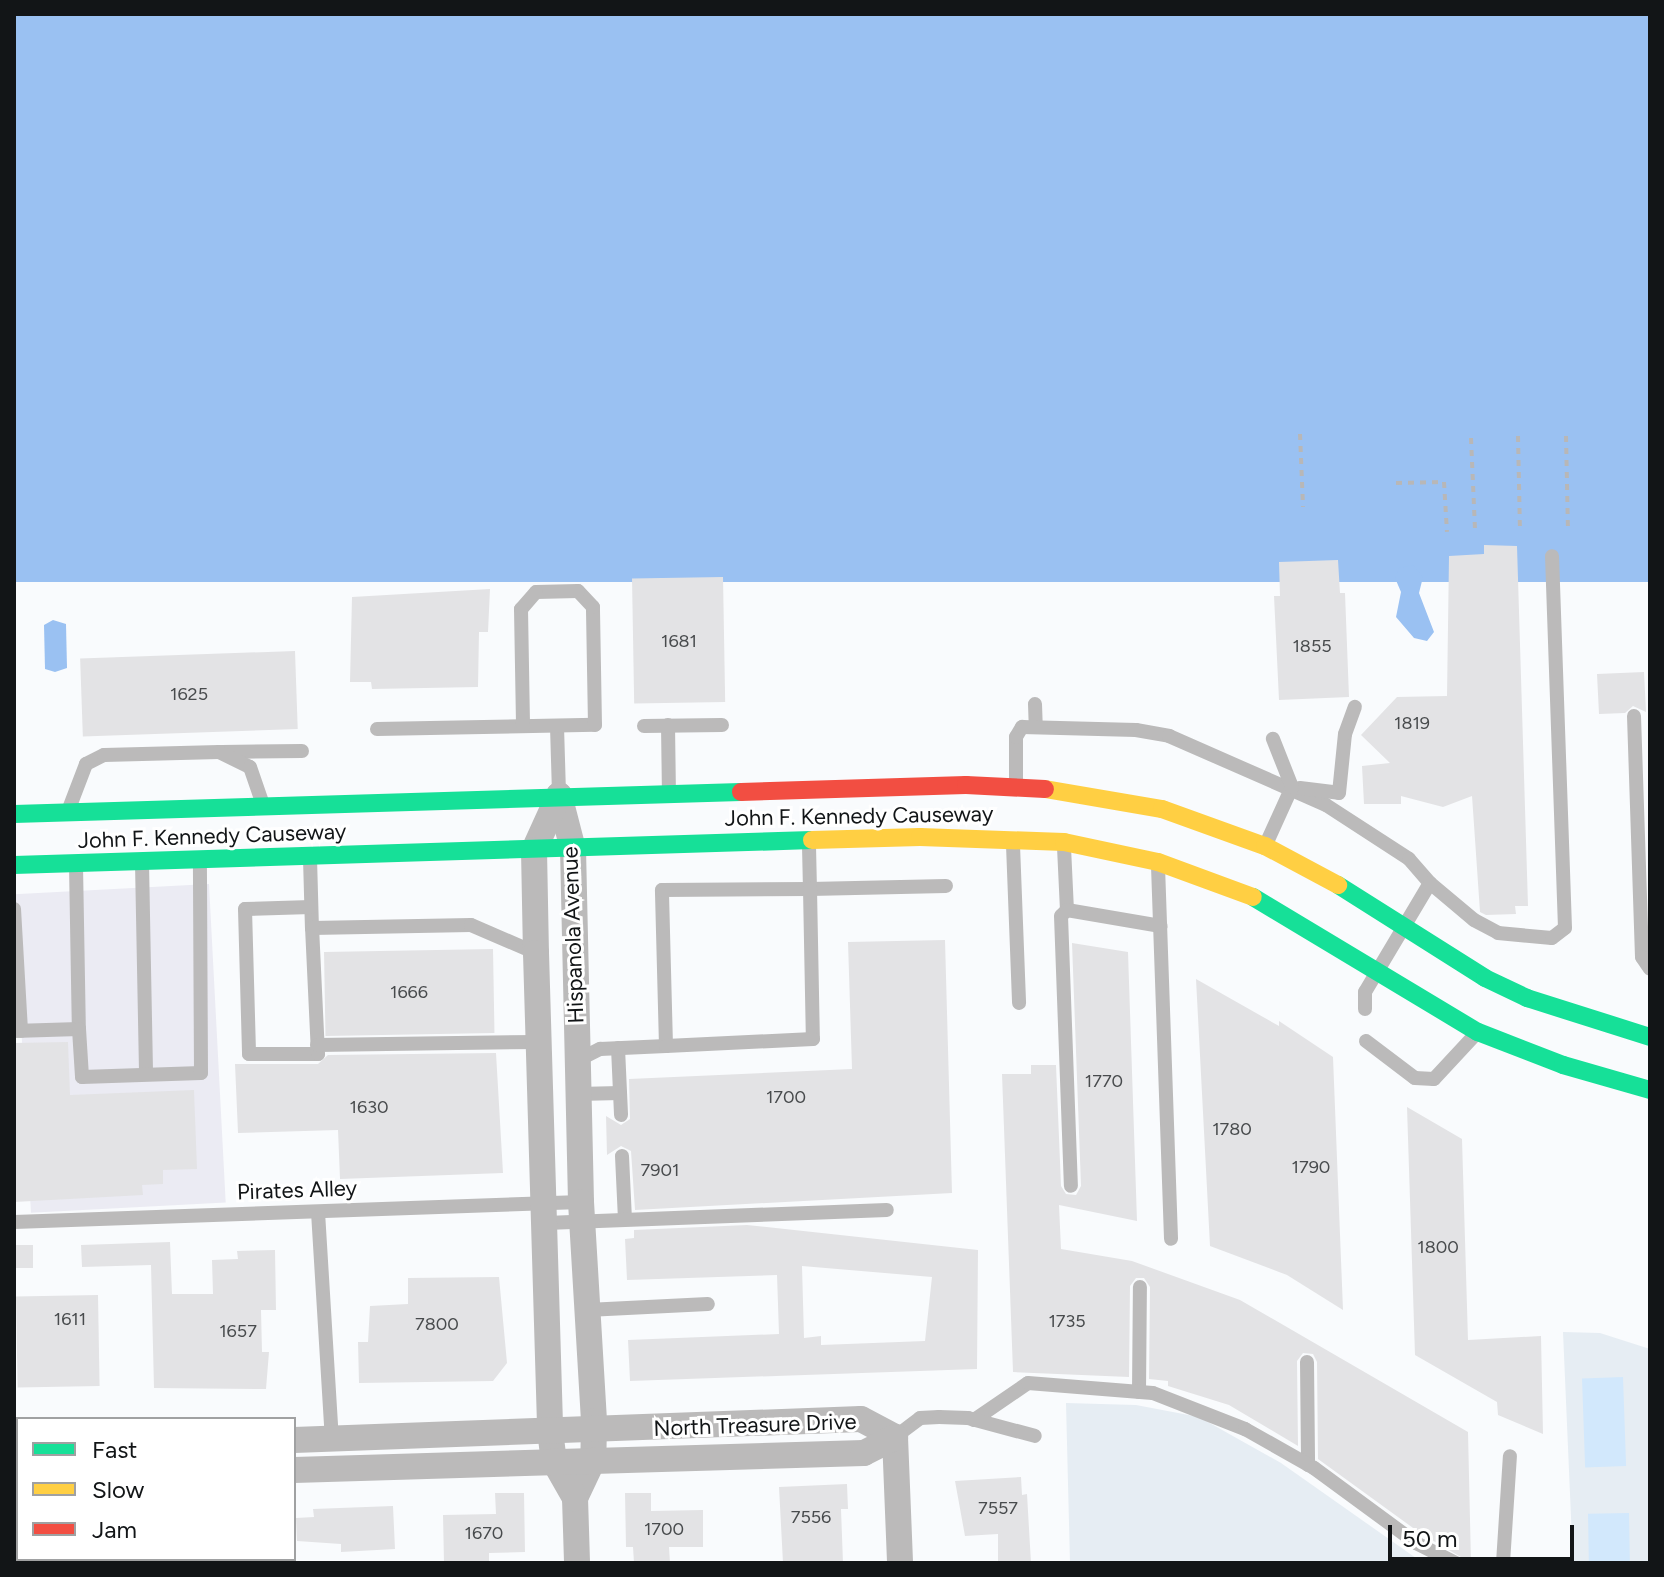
<!DOCTYPE html>
<style>
body{margin:0}
#map{position:relative;width:1664px;height:1577px;overflow:hidden;background:#f9fbfd;font-family:Figtree,sans-serif}
div>[style]{position:absolute}
[style*='--x']{left:calc(var(--x)*1px);top:calc(var(--y)*1px);width:calc(var(--w)*1px);rotate:calc(var(--a)*1deg)}
.commercial>*{inset:0;background:#ebebf3;transform-origin:0 0}
.built>*{inset:0;background:#e6edf3}
.green>*{inset:0;background:#d2e8fc;transform-origin:0 0}
.water>*{inset:0;background:#9ac1f2;transform-origin:0 0}
.building>*{inset:0;background:#e3e3e5;transform-origin:0 0}
.path>*{height:4px;margin-top:-2px;transform-origin:0;background:repeating-linear-gradient(90deg,#b8b7b7 0 6px,transparent 0 12px)}
.lane>*{height:14px;margin:-7px;padding:0 7px;transform-origin:7px;border-radius:7px;background:#bbbaba}
.street>*{height:26px;margin:-13px;padding:0 13px;transform-origin:13px;border-radius:13px;background:#bbbaba}
.fast>*{height:18px;margin:-9px;padding:0 9px;transform-origin:9px;border-radius:9px;background:#16e098}
.slow>*{height:18px;margin:-9px;padding:0 9px;transform-origin:9px;border-radius:9px;background:#ffcf43}
.jam>*{height:18px;margin:-9px;padding:0 9px;transform-origin:9px;border-radius:9px;background:#f24e42}
span{translate:-50% -50%;white-space:nowrap;text-align:center;line-height:1.15;-webkit-text-stroke:6px #fff;paint-order:stroke}
.number-label{font-size:18px;color:#484b4d}
.number-label span{-webkit-text-stroke-width:0}
.street-label{font-size:22px;color:#121517}
.frame{position:absolute;inset:0;border:16px solid #121517;pointer-events:none}
.legend{position:absolute;left:16px;top:1417px;width:280px;height:144px;box-sizing:border-box;background:#fff;border:2px solid #a0a1a2;margin:0;padding:10px 14px;list-style:none;font-size:24px;color:#121517}
.legend li{display:flex;align-items:center;gap:16px;height:40px}
.legend b{width:40px;border:2px solid #a0a1a2}
.scale{position:absolute;left:1388px;top:1525px;width:186px;height:36px;box-sizing:border-box;border:4px solid #121517;border-top:0;padding-left:10px;font-size:24px;line-height:28px;white-space:nowrap;color:#121517;-webkit-text-stroke:6px #fff;paint-order:stroke}
</style>
<div id="map">
<div class="commercial">
<i style="left:209px;top:884px;width:319px;height:195px;rotate:87deg"></i>
</div>
<div class="built">
<i style="clip-path:polygon(1563px 1332px,1600px 1333px,1650px 1349px,1650px 1563px,1573px 1563px)"></i>
<i style="clip-path:polygon(1066px 1403px,1136px 1405px,1199px 1417px,1281px 1463px,1423px 1563px,1070px 1563px)"></i>
</div>
<div class="green">
<i style="left:1623px;top:1377px;width:89px;height:41px;rotate:88deg"></i>
<i style="left:1629px;top:1513px;width:50px;height:41px;rotate:89deg"></i>
</div>
<div class="water">
<i style="left:14px;top:14px;width:1636px;height:568px"></i>
<i style="clip-path:polygon(1413px 565px,1423px 577px,1419px 593px,1434px 632px,1427px 641px,1414px 638px,1396px 617px,1401px 592px,1395px 578px,1399px 568px)"></i>
<i style="clip-path:polygon(53px 620px,66px 624px,67px 668px,55px 672px,45px 669px,44px 625px)"></i>
</div>
<div class="building">
<i style="clip-path:polygon(1484px 545px,1517px 546px,1528px 906px,1515px 906px,1516px 914px,1486px 915px,1480px 912px,1472px 796px,1443px 807px,1401px 796px,1401px 804px,1364px 804px,1362px 766px,1390px 763px,1361px 735px,1397px 697px,1447px 696px,1449px 556px,1484px 554px)"></i>
<i style="clip-path:polygon(1338px 560px,1340px 593px,1345px 593px,1349px 697px,1279px 700px,1274px 596px,1280px 596px,1279px 562px)"></i>
<i style="left:723px;top:577px;width:125px;height:91px;rotate:89deg"></i>
<i style="clip-path:polygon(490px 589px,488px 632px,479px 632px,478px 687px,372px 689px,371px 682px,350px 682px,352px 597px)"></i>
<i style="left:295px;top:651px;width:78px;height:215px;rotate:88deg"></i>
<i style="clip-path:polygon(1644px 672px,1646px 712px,1633px 706px,1625px 713px,1599px 714px,1597px 674px)"></i>
<i style="clip-path:polygon(945px 940px,952px 1193px,635px 1210px,631px 1151px,621px 1146px,607px 1155px,606px 1116px,621px 1125px,630px 1119px,629px 1079px,852px 1069px,848px 942px)"></i>
<i style="clip-path:polygon(1072px 943px,1128px 952px,1137px 1221px,1059px 1205px,1061px 1249px,1132px 1261px,1240px 1300px,1468px 1432px,1471px 1563px,1420px 1533px,1318px 1459px,1317px 1362px,1313px 1354px,1303px 1353px,1297px 1361px,1298px 1446px,1229px 1405px,1168px 1386px,1168px 1381px,1149px 1379px,1150px 1287px,1144px 1278px,1136px 1278px,1130px 1286px,1129px 1377px,1013px 1372px,1002px 1074px,1031px 1074px,1031px 1065px,1056px 1065px,1061px 1186px,1066px 1194px,1076px 1195px,1081px 1186px)"></i>
<i style="left:493px;top:949px;width:84px;height:169px;rotate:89deg"></i>
<i style="clip-path:polygon(1196px 979px,1279px 1026px,1279px 1021px,1333px 1057px,1343px 1310px,1287px 1275px,1210px 1246px)"></i>
<i style="clip-path:polygon(68px 1042px,70px 1095px,194px 1090px,197px 1169px,163px 1170px,163px 1184px,142px 1185px,143px 1195px,14px 1202px,14px 1043px)"></i>
<i style="clip-path:polygon(496px 1053px,503px 1173px,340px 1179px,338px 1130px,238px 1133px,235px 1064px,318px 1064px,328px 1055px)"></i>
<i style="clip-path:polygon(1407px 1107px,1462px 1139px,1468px 1340px,1541px 1336px,1543px 1434px,1498px 1415px,1497px 1402px,1415px 1355px)"></i>
<i style="clip-path:polygon(evenodd,747px 1225px,978px 1250px,977px 1369px,630px 1381px,628px 1340px,779px 1334px,777px 1275px,627px 1280px,625px 1239px,634px 1238px,634px 1230px,747px 1225px,802px 1266px,932px 1277px,925px 1341px,821px 1345px,821px 1336px,804px 1338px,802px 1266px)"></i>
<i style="clip-path:polygon(170px 1242px,172px 1294px,213px 1294px,212px 1260px,238px 1259px,237px 1251px,275px 1250px,276px 1310px,261px 1310px,262px 1352px,269px 1352px,266px 1389px,154px 1388px,151px 1265px,82px 1267px,81px 1245px)"></i>
<i style="left:14px;top:1245px;width:19px;height:23px"></i>
<i style="clip-path:polygon(499px 1277px,507px 1363px,493px 1381px,359px 1383px,358px 1342px,368px 1342px,370px 1306px,408px 1304px,408px 1278px)"></i>
<i style="left:98px;top:1295px;width:91px;height:82px;rotate:89deg"></i>
<i style="clip-path:polygon(1021px 1477px,1022px 1495px,1027px 1494px,1031px 1563px,998px 1563px,998px 1534px,965px 1536px,955px 1481px)"></i>
<i style="clip-path:polygon(847px 1484px,848px 1509px,841px 1509px,843px 1563px,783px 1563px,779px 1487px)"></i>
<i style="clip-path:polygon(495px 1493px,524px 1493px,525px 1552px,489px 1553px,489px 1563px,444px 1563px,443px 1515px,496px 1514px)"></i>
<i style="clip-path:polygon(625px 1493px,651px 1493px,651px 1511px,703px 1510px,703px 1547px,669px 1547px,670px 1563px,634px 1563px,633px 1547px,626px 1547px)"></i>
<i style="clip-path:polygon(393px 1506px,395px 1549px,341px 1552px,341px 1544px,297px 1541px,296px 1518px,314px 1517px,313px 1509px)"></i>
</div>
<div class="path">
<i style="--x:1300;--y:434;--w:73;--a:87.6"></i>
<i style="--x:1518;--y:436;--w:95;--a:88.8"></i>
<i style="--x:1566;--y:436;--w:92;--a:88.8"></i>
<i style="--x:1471;--y:438;--w:93;--a:87.5"></i>
<i style="--x:1396;--y:483;--w:48;--a:-1.2"></i>
<i style="--x:1444;--y:482;--w:50;--a:86.6"></i>
</div>
<div class="lane">
<i style="--x:1035;--y:704;--w:23;--a:88"></i>
<i style="--x:1634;--y:716;--w:241;--a:88.1"></i>
<i style="--x:1642;--y:957;--w:14;--a:56"></i>
<i style="--x:668;--y:725;--w:68;--a:89.2"></i>
<i style="--x:557;--y:726;--w:69;--a:88.3"></i>
<i style="--x:644;--y:726;--w:78;--a:-0.7"></i>
<i style="--x:377;--y:729;--w:218;--a:-1.1"></i>
<i style="--x:595;--y:725;--w:118;--a:-91"></i>
<i style="--x:593;--y:607;--w:22;--a:-133"></i>
<i style="--x:578;--y:591;--w:42;--a:178.6"></i>
<i style="--x:536;--y:592;--w:23;--a:131"></i>
<i style="--x:521;--y:609;--w:117;--a:89"></i>
<i style="--x:222;--y:752;--w:80;--a:-0.7"></i>
<i style="--x:1016;--y:785;--w:48;--a:-90"></i>
<i style="--x:1016;--y:737;--w:12;--a:-59"></i>
<i style="--x:1022;--y:727;--w:114;--a:1.5"></i>
<i style="--x:1136;--y:730;--w:34;--a:10"></i>
<i style="--x:1169;--y:736;--w:171;--a:23.7"></i>
<i style="--x:1326;--y:805;--w:99;--a:33"></i>
<i style="--x:1409;--y:859;--w:32;--a:49"></i>
<i style="--x:1300;--y:788;--w:39;--a:7"></i>
<i style="--x:1339;--y:793;--w:59;--a:-84.2"></i>
<i style="--x:1345;--y:734;--w:29;--a:-70"></i>
<i style="--x:70;--y:806;--w:45;--a:-69.1"></i>
<i style="--x:86;--y:764;--w:20;--a:-27"></i>
<i style="--x:104;--y:755;--w:115;--a:-1.5"></i>
<i style="--x:219;--y:752;--w:34;--a:26"></i>
<i style="--x:250;--y:767;--w:37;--a:71"></i>
<i style="--x:1267;--y:842;--w:60;--a:-65.6"></i>
<i style="--x:1292;--y:787;--w:52;--a:-111.6"></i>
<i style="--x:1013;--y:845;--w:158;--a:87.8"></i>
<i style="--x:809;--y:846;--w:43;--a:88.7"></i>
<i style="--x:810;--y:889;--w:136;--a:-1.3"></i>
<i style="--x:1064;--y:847;--w:63;--a:87.3"></i>
<i style="--x:1067;--y:910;--w:8;--a:135"></i>
<i style="--x:1061;--y:916;--w:270;--a:87.9"></i>
<i style="--x:310;--y:858;--w:70;--a:88.4"></i>
<i style="--x:312;--y:928;--w:159;--a:-1.1"></i>
<i style="--x:471;--y:925;--w:71;--a:23.3"></i>
<i style="--x:142;--y:863;--w:211;--a:88.9"></i>
<i style="--x:76;--y:865;--w:164;--a:89"></i>
<i style="--x:1158;--y:866;--w:373;--a:88"></i>
<i style="--x:311;--y:907;--w:66;--a:178.3"></i>
<i style="--x:245;--y:909;--w:145;--a:88.4"></i>
<i style="--x:249;--y:1054;--w:69;--a:0"></i>
<i style="--x:318;--y:1054;--w:126;--a:-92.7"></i>
<i style="--x:14;--y:909;--w:122;--a:86.7"></i>
<i style="--x:1067;--y:910;--w:95;--a:9.7"></i>
<i style="--x:1365;--y:1009;--w:17;--a:-90"></i>
<i style="--x:1365;--y:992;--w:127;--a:-59.2"></i>
<i style="--x:1430;--y:883;--w:57;--a:40.1"></i>
<i style="--x:1474;--y:920;--w:27;--a:28"></i>
<i style="--x:1498;--y:933;--w:54;--a:5.3"></i>
<i style="--x:1552;--y:938;--w:16;--a:-38"></i>
<i style="--x:1565;--y:928;--w:372;--a:-92"></i>
<i style="--x:14;--y:1031;--w:65;--a:-1.8"></i>
<i style="--x:79;--y:1029;--w:48;--a:86.4"></i>
<i style="--x:82;--y:1077;--w:119;--a:-1.9"></i>
<i style="--x:201;--y:1073;--w:212;--a:-90.3"></i>
<i style="--x:1366;--y:1041;--w:61;--a:37.1"></i>
<i style="--x:1415;--y:1078;--w:19;--a:3"></i>
<i style="--x:1434;--y:1079;--w:59;--a:-47.1"></i>
<i style="--x:317;--y:1045;--w:221;--a:-0.8"></i>
<i style="--x:618;--y:1048;--w:67;--a:87.4"></i>
<i style="--x:578;--y:1060;--w:25;--a:-27"></i>
<i style="--x:600;--y:1049;--w:66;--a:-2.6"></i>
<i style="--x:666;--y:1046;--w:156;--a:-91.5"></i>
<i style="--x:662;--y:890;--w:148;--a:-0.4"></i>
<i style="--x:810;--y:889;--w:150;--a:88.9"></i>
<i style="--x:813;--y:1039;--w:147;--a:177.3"></i>
<i style="--x:578;--y:1094;--w:42;--a:-1.4"></i>
<i style="--x:622;--y:1156;--w:63;--a:87.3"></i>
<i style="--x:318;--y:1212;--w:227;--a:86.5"></i>
<i style="--x:14;--y:1222;--w:567;--a:-2.02"></i>
<i style="--x:546;--y:1223;--w:341;--a:-2.2"></i>
<i style="--x:587;--y:1310;--w:121;--a:-2.8"></i>
<i style="--x:1307;--y:1362;--w:103;--a:89.4"></i>
<i style="--x:1139;--y:1392;--w:105;--a:-89.5"></i>
<i style="--x:974;--y:1420;--w:65;--a:-34.4"></i>
<i style="--x:1028;--y:1383;--w:125;--a:4.6"></i>
<i style="--x:1153;--y:1393;--w:99;--a:21.4"></i>
<i style="--x:1245;--y:1429;--w:79;--a:29.5"></i>
<i style="--x:1314;--y:1468;--w:127;--a:36.3"></i>
<i style="--x:1416;--y:1543;--w:45;--a:26.6"></i>
<i style="--x:895;--y:1437;--w:31;--a:-37"></i>
<i style="--x:920;--y:1418;--w:19;--a:-3"></i>
<i style="--x:939;--y:1417;--w:29;--a:2"></i>
<i style="--x:968;--y:1418;--w:69;--a:15"></i>
<i style="--x:1503;--y:1563;--w:107;--a:-86.3"></i>
</div>
<div class="street">
<i style="--x:559;--y:795;--w:56;--a:75.5"></i>
<i style="--x:573;--y:849;--w:353;--a:88.7"></i>
<i style="--x:581;--y:1202;--w:219;--a:86.6"></i>
<i style="--x:594;--y:1421;--w:39;--a:91"></i>
<i style="--x:593;--y:1460;--w:42;--a:115.3"></i>
<i style="--x:575;--y:1498;--w:65;--a:88.2"></i>
<i style="--x:559;--y:795;--w:60;--a:114.4"></i>
<i style="--x:534;--y:850;--w:103;--a:88.9"></i>
<i style="--x:536;--y:953;--w:477;--a:88.3"></i>
<i style="--x:550;--y:1430;--w:31;--a:83"></i>
<i style="--x:554;--y:1461;--w:43;--a:60.4"></i>
<i style="--x:895;--y:1437;--w:126;--a:87.7"></i>
<i style="--x:294;--y:1440;--w:567;--a:-2.12"></i>
<i style="--x:861;--y:1419;--w:38;--a:28"></i>
<i style="--x:14;--y:1448;--w:4;--a:-14"></i>
<i style="--x:294;--y:1470;--w:570;--a:-1.71"></i>
<i style="--x:864;--y:1453;--w:35;--a:-27"></i>
<i style="--x:14;--y:1481;--w:4;--a:0"></i>
<i style="--x:242;--y:1559;--w:4;--a:76"></i>
</div>
<div class="fast">
<i style="--x:14;--y:814;--w:727;--a:-1.73"></i>
<i style="--x:14;--y:865;--w:798;--a:-1.79"></i>
<i style="--x:1338;--y:885;--w:174;--a:32.3"></i>
<i style="--x:1485;--y:978;--w:47;--a:25.5"></i>
<i style="--x:1527;--y:998;--w:129;--a:17.6"></i>
<i style="--x:1253;--y:897;--w:262;--a:31"></i>
<i style="--x:1478;--y:1032;--w:91;--a:21.2"></i>
<i style="--x:1563;--y:1065;--w:91;--a:16"></i>
</div>
<div class="slow">
<i style="--x:1045;--y:789;--w:119;--a:9.7"></i>
<i style="--x:1162;--y:809;--w:109;--a:19.8"></i>
<i style="--x:1265;--y:846;--w:83;--a:28.1"></i>
<i style="--x:812;--y:840;--w:108;--a:-1.6"></i>
<i style="--x:920;--y:837;--w:144;--a:2"></i>
<i style="--x:1064;--y:842;--w:96;--a:12"></i>
<i style="--x:1158;--y:862;--w:101;--a:20.2"></i>
</div>
<div class="jam">
<i style="--x:741;--y:792;--w:225;--a:-1.8"></i>
<i style="--x:966;--y:785;--w:79;--a:2.9"></i>
</div>
<div class="number-label">
<span style="left:679px;top:641px">1681</span>
<span style="left:1312px;top:646px">1855</span>
<span style="left:189px;top:694px">1625</span>
<span style="left:1412px;top:723px">1819</span>
<span style="left:409px;top:992px">1666</span>
<span style="left:1104px;top:1081px">1770</span>
<span style="left:786px;top:1097px">1700</span>
<span style="left:369px;top:1107px">1630</span>
<span style="left:1232px;top:1129px">1780</span>
<span style="left:1311px;top:1167px">1790</span>
<span style="left:660px;top:1170px">7901</span>
<span style="left:1438px;top:1247px">1800</span>
<span style="left:70px;top:1319px">1611</span>
<span style="left:1067px;top:1321px">1735</span>
<span style="left:437px;top:1324px">7800</span>
<span style="left:238px;top:1331px">1657</span>
<span style="left:998px;top:1508px">7557</span>
<span style="left:811px;top:1517px">7556</span>
<span style="left:664px;top:1529px">1700</span>
<span style="left:484px;top:1533px">1670</span>
</div>
<div class="street-label">
<span style="left:859px;top:816px;rotate:-1deg">John F. Kennedy Causeway</span>
<span style="left:212px;top:836px;rotate:-2deg">John F. Kennedy Causeway</span>
<span style="left:573px;top:935px;rotate:-92deg">Hispanola Avenue</span>
<span style="left:297px;top:1190px;rotate:-2deg">Pirates Alley</span>
<span style="left:755px;top:1425px;rotate:-2deg">North Treasure Drive</span>
</div>
<div class="frame"></div>
<ul class="legend">
<li><b style="height:10px;background:#16e098"></b>Fast</li>
<li><b style="height:10px;background:#ffcf43"></b>Slow</li>
<li><b style="height:10px;background:#f24e42"></b>Jam</li>
</ul>
<div class="scale">50 m</div>
</div>
